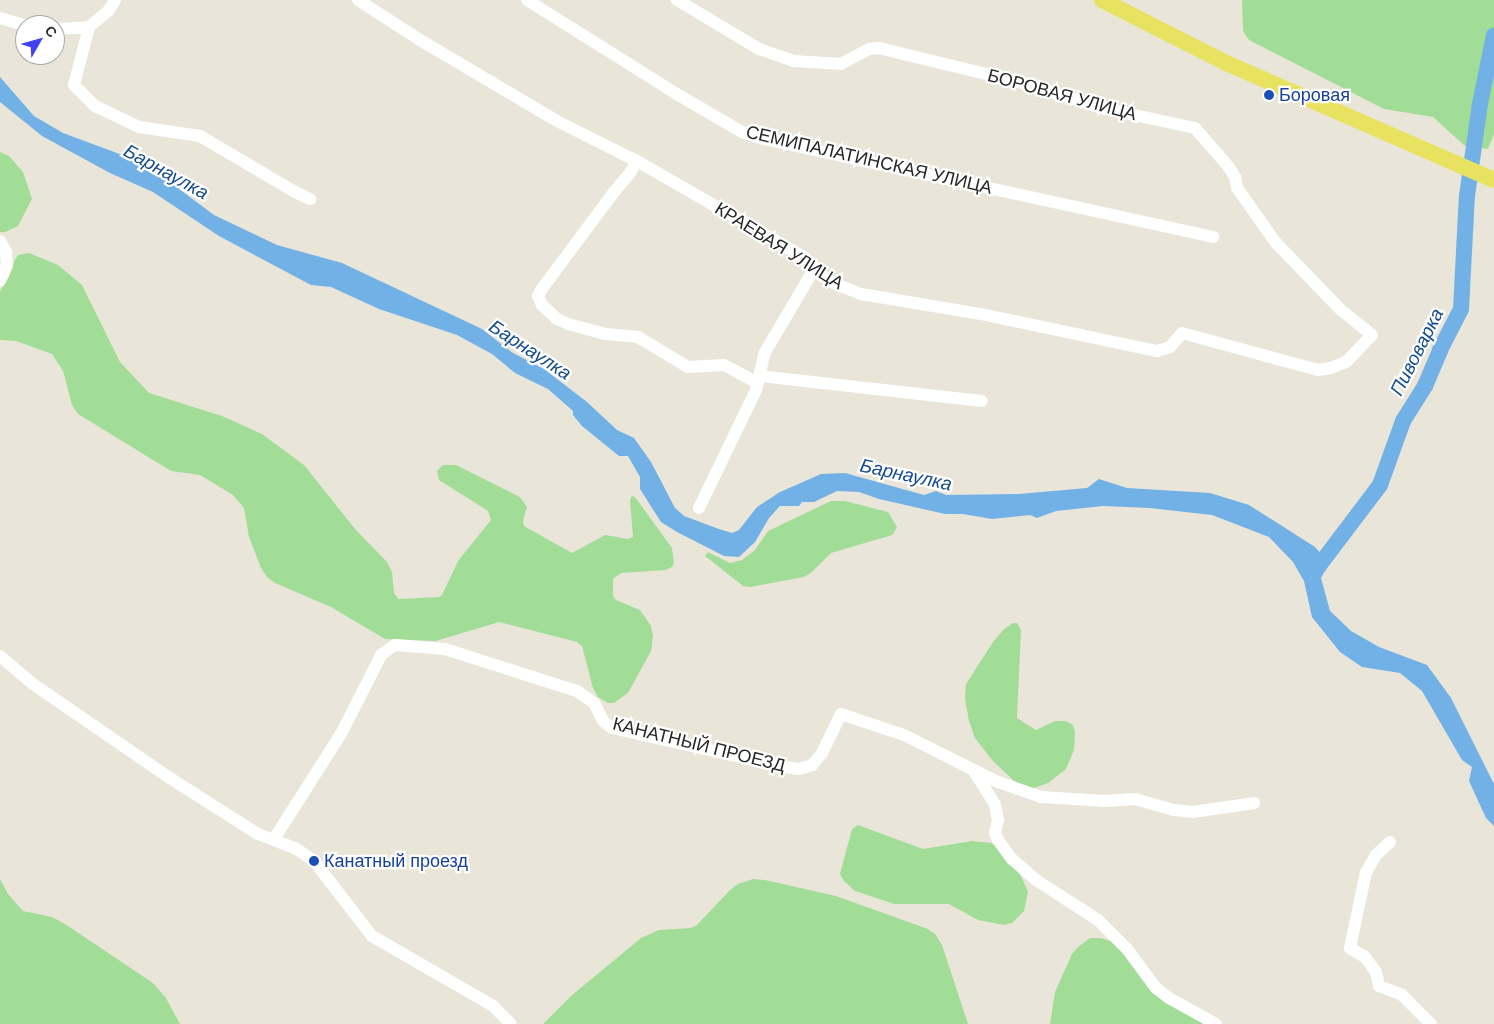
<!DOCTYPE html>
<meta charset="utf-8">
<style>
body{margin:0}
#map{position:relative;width:1494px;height:1024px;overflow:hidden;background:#e9e5d9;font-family:Helvetica,sans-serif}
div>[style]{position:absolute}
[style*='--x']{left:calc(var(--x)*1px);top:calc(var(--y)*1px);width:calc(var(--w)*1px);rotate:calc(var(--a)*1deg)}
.green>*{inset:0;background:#a2dd98}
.water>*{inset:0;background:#71b1e6}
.river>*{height:16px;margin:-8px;padding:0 8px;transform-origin:8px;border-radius:8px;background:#71b1e6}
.minor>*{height:12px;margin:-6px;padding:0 6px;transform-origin:6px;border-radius:6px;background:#fff}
.major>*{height:16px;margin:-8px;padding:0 8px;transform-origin:8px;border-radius:8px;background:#e7e260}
.dots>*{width:14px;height:14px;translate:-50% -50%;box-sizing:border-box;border:2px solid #fff;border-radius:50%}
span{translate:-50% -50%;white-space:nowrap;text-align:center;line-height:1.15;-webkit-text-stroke:4.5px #fff;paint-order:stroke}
.street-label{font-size:18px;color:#272727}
.transit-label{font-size:18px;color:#164399}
.left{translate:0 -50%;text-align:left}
.water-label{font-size:19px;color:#144d8e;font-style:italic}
.north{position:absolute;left:15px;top:15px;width:50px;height:50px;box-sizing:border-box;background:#fff;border:1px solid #a9a9a9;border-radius:50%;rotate:52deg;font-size:14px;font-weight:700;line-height:20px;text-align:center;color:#272727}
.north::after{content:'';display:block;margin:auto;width:18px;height:22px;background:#4241ef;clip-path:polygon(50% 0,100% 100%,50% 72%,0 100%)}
</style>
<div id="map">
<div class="green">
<i style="clip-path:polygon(1242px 0,1494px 0,1494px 134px,1488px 149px,1465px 146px,1433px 117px,1384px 109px,1249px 40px,1243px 31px)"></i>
<i style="clip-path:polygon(0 152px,9px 156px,23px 172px,32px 199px,18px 226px,5px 232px,0 232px)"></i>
<i style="clip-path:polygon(29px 253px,58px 265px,82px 285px,120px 362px,149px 393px,222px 416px,262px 434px,304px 465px,355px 529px,387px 562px,392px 572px,394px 593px,398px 599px,439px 597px,442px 595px,458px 561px,491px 520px,488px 511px,439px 480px,437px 471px,443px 465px,456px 465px,520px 497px,527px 507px,523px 521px,524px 526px,572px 553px,605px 535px,628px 539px,633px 537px,630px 500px,632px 496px,635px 497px,672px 548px,674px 563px,672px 567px,666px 570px,621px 573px,613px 579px,613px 596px,616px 600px,640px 610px,651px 626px,653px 636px,651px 651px,628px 693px,614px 703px,608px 703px,598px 697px,593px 688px,582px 646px,577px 642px,499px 622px,436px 641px,385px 639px,331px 607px,275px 583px,267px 577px,261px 568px,249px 537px,244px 508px,233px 495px,200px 475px,171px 471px,78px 414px,72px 405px,63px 371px,52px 354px,16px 341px,0 340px,0 291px,9px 277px,14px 262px,18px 255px)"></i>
<i style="clip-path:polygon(831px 501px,845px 501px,888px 512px,897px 527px,895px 531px,892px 535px,831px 553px,812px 572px,804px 577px,750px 587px,743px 586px,705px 556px,708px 552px,730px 563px,742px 560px,755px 550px,768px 531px)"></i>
<i style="clip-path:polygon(1013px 623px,1017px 623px,1021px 630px,1017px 718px,1036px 730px,1055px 721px,1066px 721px,1073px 725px,1075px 732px,1074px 750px,1066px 769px,1048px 783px,1031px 789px,1014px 781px,992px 760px,975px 738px,969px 721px,965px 699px,966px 684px,993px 642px,1004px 629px)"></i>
<i style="clip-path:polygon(858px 825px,923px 849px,972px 841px,992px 843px,1001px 850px,1021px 876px,1028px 892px,1024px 911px,1012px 923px,1004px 925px,978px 920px,949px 904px,894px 904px,855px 891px,844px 881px,840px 874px,852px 829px)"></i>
<i style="clip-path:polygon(0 879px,8px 894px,23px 911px,52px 917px,65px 924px,153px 983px,166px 998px,180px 1024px,0 1024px)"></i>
<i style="clip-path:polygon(753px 879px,765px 880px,836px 896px,928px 929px,935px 934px,942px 945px,968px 1024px,543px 1024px,571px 996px,641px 938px,659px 930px,691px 928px,697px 925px,730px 890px,738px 884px)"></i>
<i style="clip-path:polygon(1090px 938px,1100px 938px,1117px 943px,1158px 985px,1207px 1024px,1050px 1024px,1055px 992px,1072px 954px,1078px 947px)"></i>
</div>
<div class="water">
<i style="clip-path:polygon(0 77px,34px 116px,63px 133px,125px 156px,175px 186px,214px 215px,277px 245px,342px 263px,482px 329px,513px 353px,544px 369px,587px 402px,617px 430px,634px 438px,651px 462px,675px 508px,684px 516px,719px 529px,732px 533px,739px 530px,757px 507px,780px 492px,821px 474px,845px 473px,924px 495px,936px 491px,946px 495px,1019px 494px,1087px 488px,1099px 479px,1127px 488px,1210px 493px,1249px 505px,1315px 547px,1329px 563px,1321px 578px,1330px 611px,1351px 631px,1379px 647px,1427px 665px,1451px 698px,1494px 784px,1494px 826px,1486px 818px,1469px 781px,1472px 767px,1462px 760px,1422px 691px,1400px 673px,1362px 667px,1340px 652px,1312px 617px,1304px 581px,1293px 562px,1269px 537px,1212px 515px,1150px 508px,1103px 506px,1056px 511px,1037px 518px,1030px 515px,992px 519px,963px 514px,945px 514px,879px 499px,859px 492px,837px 491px,814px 502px,802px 502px,799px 506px,780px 506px,769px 518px,755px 542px,739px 557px,724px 556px,677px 532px,661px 522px,640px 489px,640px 477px,628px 456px,619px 456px,582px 426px,573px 415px,573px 411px,548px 389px,515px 373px,492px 354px,457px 335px,379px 309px,331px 287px,311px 285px,219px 236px,153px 192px,110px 173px,42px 136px,0 102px)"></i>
</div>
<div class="river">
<i style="--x:1315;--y:571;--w:108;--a:-52.9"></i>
<i style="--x:1380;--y:485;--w:68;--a:-70.2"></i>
<i style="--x:1403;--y:421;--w:41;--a:-57.8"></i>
<i style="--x:1425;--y:386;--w:39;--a:-67"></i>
<i style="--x:1440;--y:350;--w:46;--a:-62.9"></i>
<i style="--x:1461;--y:309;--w:113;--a:-87"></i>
<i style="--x:1467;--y:196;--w:93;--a:-82"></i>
<i style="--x:1480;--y:104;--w:70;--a:-78.5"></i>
</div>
<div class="minor">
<i style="--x:358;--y:0;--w:74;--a:32.8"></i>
<i style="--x:420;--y:40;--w:159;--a:30.6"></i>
<i style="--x:557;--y:121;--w:89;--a:26.6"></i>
<i style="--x:637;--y:161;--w:193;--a:29.9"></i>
<i style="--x:804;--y:257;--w:21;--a:49"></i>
<i style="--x:818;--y:273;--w:16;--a:35"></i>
<i style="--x:831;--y:282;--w:32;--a:22"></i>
<i style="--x:861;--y:294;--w:122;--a:9.5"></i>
<i style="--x:981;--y:314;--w:180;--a:11.9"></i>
<i style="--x:1157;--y:351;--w:14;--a:-17"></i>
<i style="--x:1170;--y:347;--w:18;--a:-49"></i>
<i style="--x:1182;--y:333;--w:141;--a:15.2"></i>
<i style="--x:1318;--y:370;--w:13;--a:-9"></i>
<i style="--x:1331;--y:368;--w:16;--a:-22"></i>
<i style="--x:1346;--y:362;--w:37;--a:-46"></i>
<i style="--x:1372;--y:335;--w:40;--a:-141"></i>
<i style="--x:1341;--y:310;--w:93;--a:-134.1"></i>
<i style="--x:1276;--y:243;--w:67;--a:-125.3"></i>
<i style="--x:1237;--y:188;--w:11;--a:-100"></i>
<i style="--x:1235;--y:177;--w:13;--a:-122"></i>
<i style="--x:1228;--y:166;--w:50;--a:-131"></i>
<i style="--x:1195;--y:128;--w:95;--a:-167.9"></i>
<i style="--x:1102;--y:108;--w:87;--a:-162.6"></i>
<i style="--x:1019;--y:82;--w:145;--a:-166.4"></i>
<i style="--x:878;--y:48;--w:9;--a:174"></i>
<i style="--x:869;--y:49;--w:32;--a:152"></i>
<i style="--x:841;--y:64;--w:47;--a:-176.3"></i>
<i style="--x:794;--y:61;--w:37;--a:-161"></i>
<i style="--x:759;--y:49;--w:96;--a:-149.1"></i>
<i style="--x:527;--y:0;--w:175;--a:32.1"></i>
<i style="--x:675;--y:93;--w:78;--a:30.2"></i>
<i style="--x:742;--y:132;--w:23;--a:18"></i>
<i style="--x:764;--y:139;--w:460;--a:12.3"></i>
<i style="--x:0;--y:18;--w:26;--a:16"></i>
<i style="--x:89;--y:27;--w:60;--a:104.5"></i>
<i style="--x:74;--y:85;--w:30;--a:45"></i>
<i style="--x:95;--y:106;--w:49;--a:25.5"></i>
<i style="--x:139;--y:127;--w:62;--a:8.4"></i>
<i style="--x:200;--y:136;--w:110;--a:30.5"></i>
<i style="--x:295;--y:192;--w:17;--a:25"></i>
<i style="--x:55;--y:29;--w:34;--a:-3"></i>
<i style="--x:89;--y:27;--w:26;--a:-40"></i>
<i style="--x:109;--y:10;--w:12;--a:-59"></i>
<i style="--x:637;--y:161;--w:14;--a:120"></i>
<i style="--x:630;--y:173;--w:25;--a:130"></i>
<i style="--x:614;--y:192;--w:122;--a:126.7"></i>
<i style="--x:541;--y:290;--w:7;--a:117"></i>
<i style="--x:538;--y:296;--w:10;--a:66"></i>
<i style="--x:542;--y:305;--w:21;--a:43"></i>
<i style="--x:557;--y:319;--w:12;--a:24"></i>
<i style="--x:568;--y:324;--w:39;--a:15"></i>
<i style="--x:606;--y:334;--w:32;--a:5"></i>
<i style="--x:638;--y:337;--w:58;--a:31"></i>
<i style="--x:688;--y:367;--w:36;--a:-3"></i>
<i style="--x:724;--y:365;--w:38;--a:28"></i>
<i style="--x:0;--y:241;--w:13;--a:61"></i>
<i style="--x:6;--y:252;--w:13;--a:86"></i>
<i style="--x:7;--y:265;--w:17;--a:114"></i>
<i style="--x:759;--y:376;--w:224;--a:6.4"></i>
<i style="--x:699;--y:508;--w:131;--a:-64.2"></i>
<i style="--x:756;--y:390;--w:37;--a:-77"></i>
<i style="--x:764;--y:354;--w:99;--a:-59.5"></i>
<i style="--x:0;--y:656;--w:43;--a:40.3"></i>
<i style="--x:33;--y:684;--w:166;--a:34.5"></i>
<i style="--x:170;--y:778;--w:104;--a:32.5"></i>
<i style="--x:258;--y:834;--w:40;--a:21"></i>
<i style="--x:295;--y:848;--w:23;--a:34"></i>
<i style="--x:314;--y:861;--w:95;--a:52.3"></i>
<i style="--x:372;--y:936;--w:140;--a:30"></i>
<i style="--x:493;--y:1006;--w:25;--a:45"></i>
<i style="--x:974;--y:771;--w:40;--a:58"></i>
<i style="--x:995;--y:805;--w:15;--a:79"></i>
<i style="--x:998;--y:820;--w:13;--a:103"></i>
<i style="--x:995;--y:833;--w:8;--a:67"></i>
<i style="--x:998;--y:840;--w:24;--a:54"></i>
<i style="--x:1012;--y:859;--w:32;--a:41"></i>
<i style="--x:1036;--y:880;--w:74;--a:32.8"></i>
<i style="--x:1098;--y:920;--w:41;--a:45"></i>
<i style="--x:1127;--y:949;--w:49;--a:53.4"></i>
<i style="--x:1156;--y:988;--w:16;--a:38"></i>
<i style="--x:1169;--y:998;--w:54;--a:29"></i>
<i style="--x:274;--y:839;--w:125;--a:-57.5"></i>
<i style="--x:341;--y:734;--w:89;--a:-63.1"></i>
<i style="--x:381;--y:655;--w:17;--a:-36"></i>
<i style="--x:395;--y:645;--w:50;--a:4.6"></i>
<i style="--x:445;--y:649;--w:139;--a:17.7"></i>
<i style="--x:577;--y:691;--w:21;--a:35"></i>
<i style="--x:594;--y:703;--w:20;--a:63"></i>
<i style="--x:603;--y:721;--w:11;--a:38"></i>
<i style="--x:612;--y:728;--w:177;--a:12.7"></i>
<i style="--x:785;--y:767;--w:14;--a:8"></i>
<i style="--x:799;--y:769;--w:14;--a:-17"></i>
<i style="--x:812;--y:765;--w:16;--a:-50"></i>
<i style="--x:822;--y:753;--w:43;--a:-64"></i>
<i style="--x:841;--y:714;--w:66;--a:18.4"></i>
<i style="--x:904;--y:735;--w:105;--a:26.6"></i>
<i style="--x:998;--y:782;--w:46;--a:19.2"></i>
<i style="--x:1041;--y:797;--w:64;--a:3.6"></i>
<i style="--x:1105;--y:801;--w:30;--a:-4"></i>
<i style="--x:1135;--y:799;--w:41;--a:15.8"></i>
<i style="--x:1174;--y:810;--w:19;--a:6"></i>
<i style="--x:1193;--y:812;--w:62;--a:-8.4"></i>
<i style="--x:1390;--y:842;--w:19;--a:137"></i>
<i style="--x:1376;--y:855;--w:20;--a:120"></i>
<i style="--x:1366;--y:872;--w:78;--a:101.9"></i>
<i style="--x:1350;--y:948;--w:17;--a:31"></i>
<i style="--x:1365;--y:957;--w:19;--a:54"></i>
<i style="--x:1376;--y:972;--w:14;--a:78"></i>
<i style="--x:1379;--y:986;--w:25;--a:21"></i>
<i style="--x:1402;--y:995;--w:41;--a:45"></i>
</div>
<div class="major">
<i style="--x:1102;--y:0;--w:139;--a:26.9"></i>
<i style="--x:1226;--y:63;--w:292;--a:23.6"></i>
</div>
<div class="dots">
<i style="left:1269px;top:95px;background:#1a4fb4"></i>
<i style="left:314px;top:861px;background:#1a4fb4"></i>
</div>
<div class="street-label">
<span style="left:1062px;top:95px;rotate:15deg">БОРОВАЯ УЛИЦА</span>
<span style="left:869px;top:160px;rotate:13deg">СЕМИПАЛАТИНСКАЯ УЛИЦА</span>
<span style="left:779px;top:246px;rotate:32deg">КРАЕВАЯ УЛИЦА</span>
<span style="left:699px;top:745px;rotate:14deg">КАНАТНЫЙ ПРОЕЗД</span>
</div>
<div class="transit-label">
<span class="left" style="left:1279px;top:95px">Боровая</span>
<span class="left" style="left:324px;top:861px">Канатный проезд</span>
</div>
<div class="water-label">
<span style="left:166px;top:172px;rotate:29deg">Барнаулка</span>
<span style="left:530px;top:350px;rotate:33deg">Барнаулка</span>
<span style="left:1417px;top:352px;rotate:-63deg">Пивоварка</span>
<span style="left:906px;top:475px;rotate:12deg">Барнаулка</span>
</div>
<div class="north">С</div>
</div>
